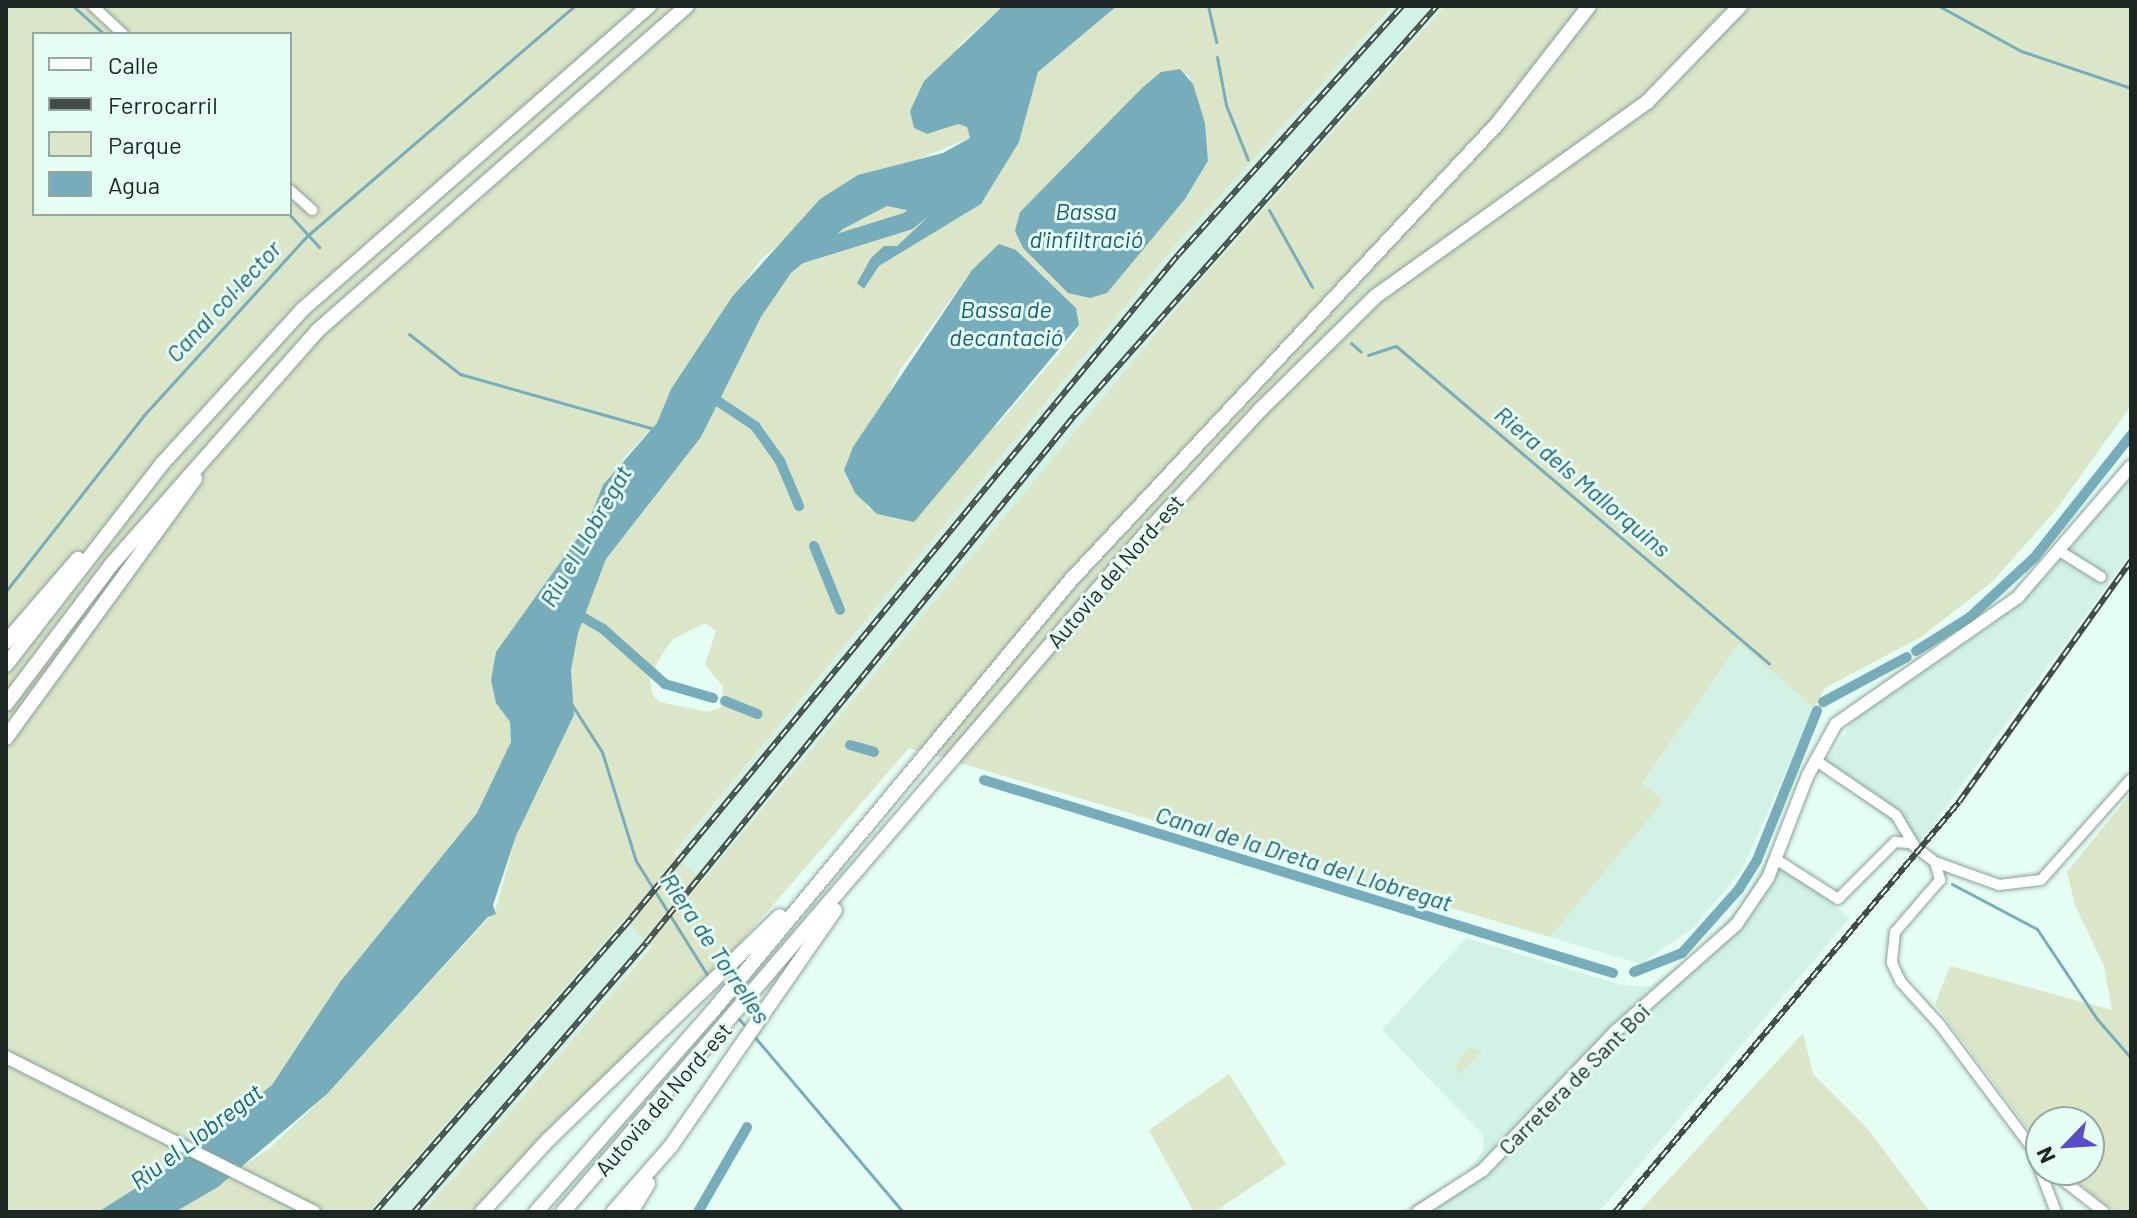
<!DOCTYPE html>
<meta charset="utf-8">
<style>
body{margin:0}
#map{position:relative;width:2137px;height:1218px;overflow:hidden;background:#e5fdf3;font-family:Barlow,sans-serif}
div>[style]{position:absolute}
[style*='--x']{left:calc(var(--x)*1px);top:calc(var(--y)*1px);width:calc(var(--w)*1px);rotate:calc(var(--a)*1deg)}
.built>*{inset:0;background:#d1f2e4}
.green>*{inset:0;background:#dbe5c8}
.water>*{inset:0;background:#77adba}
.stream>*{height:3px;margin:-1.5px;padding:0 1.5px;transform-origin:1.5px;border-radius:1.5px;background:#77adba}
.canal>*{height:10px;margin:-5px;padding:0 5px;transform-origin:5px;border-radius:5px;background:#77adba}
.river>*{height:18px;margin:-9px;padding:0 9px;transform-origin:9px;border-radius:9px;background:#77adba}
.roads{filter:drop-shadow(0 0 2px #8aa197) drop-shadow(0 0 2px #8aa197)}
.minor>*{height:10px;margin:-5px;padding:0 5px;transform-origin:5px;border-radius:5px;background:#fff}
.major>*{height:12px;margin:-6px;padding:0 6px;transform-origin:6px;border-radius:6px;background:#fff}
.highway>*{height:14px;margin:-7px;padding:0 7px;transform-origin:7px;border-radius:7px;background:#fff}
.rail>*{height:6px;margin-top:-3px;transform-origin:0;background:repeating-linear-gradient(90deg,#e5fdf3 0 9px,#414d48 0 18px);box-sizing:border-box;border-block:2px solid #414d48}
span{translate:-50% -50%;white-space:nowrap;text-align:center;line-height:1.15;-webkit-text-stroke:6px #e5fdf3;paint-order:stroke}
.street-label{font-size:22px;color:#1d2622}
.water-label{font-size:24px;color:#175f6d;font-style:italic}
.frame{position:absolute;inset:0;border:8px solid #1d2622;pointer-events:none}
.legend{position:absolute;left:32px;top:32px;width:260px;height:184px;box-sizing:border-box;background:#e5fdf3;border:2px solid #95a79f;margin:0;padding:10px 14px;list-style:none;font-size:24px;color:#1d2622}
.legend li{display:flex;align-items:center;gap:16px;height:40px}
.legend b{width:40px;border:2px solid #95a79f}
.north{position:absolute;left:2025px;top:1106px;width:80px;height:80px;box-sizing:border-box;background:#e5fdf3;border:2px solid #95a79f;border-radius:50%;rotate:245deg;font-size:22px;font-weight:700;line-height:32px;text-align:center;color:#1d2622}
.north::after{content:'';display:block;margin:auto;width:28px;height:36px;background:#5b4dc5;clip-path:polygon(50% 0,100% 100%,50% 72%,0 100%)}
</style>
<div id="map">
<div class="built">
<i style="clip-path:polygon(1392px 6px,1445px 6px,1198px 283px,703px 881px,673px 855px,1178px 242px)"></i>
<i style="clip-path:polygon(2131px 474px,2131px 553px,1920px 842px,1821px 770px,1855px 718px,1998px 620px,2065px 555px)"></i>
<i style="clip-path:polygon(1739px 642px,1814px 708px,1743px 868px,1693px 928px,1641px 964px,1550px 937px,1663px 802px,1642px 785px)"></i>
<i style="clip-path:polygon(1769px 854px,1850px 918px,1599px 1212px,1400px 1212px,1465px 1175px,1483px 1151px,1484px 1136px,1382px 1030px,1466px 938px,1621px 985px,1649px 987px,1689px 959px,1741px 906px)"></i>
<i style="clip-path:polygon(624px 919px,652px 946px,424px 1212px,369px 1212px)"></i>
</div>
<div class="green">
<i style="clip-path:polygon(evenodd,6px 6px,1003px 6px,958px 46px,958px 124px,967px 127px,970px 138px,820px 199px,789px 237px,761px 259px,671px 389px,657px 423px,624px 458px,496px 703px,510px 722px,511px 743px,477px 813px,340px 982px,272px 1085px,177px 1162px,98px 1212px,6px 1212px,6px 6px,34px 34px,290px 34px,290px 214px,34px 214px,34px 34px)"></i>
<i style="clip-path:polygon(evenodd,1117px 6px,1392px 6px,1178px 242px,673px 854px,703px 881px,1198px 283px,1445px 6px,2131px 6px,2131px 406px,2055px 511px,1993px 581px,1921px 637px,1825px 688px,1814px 708px,1739px 643px,1642px 784px,1664px 801px,1550px 937px,909px 748px,729px 956px,471px 1211px,424px 1212px,652px 947px,624px 919px,369px 1212px,175px 1212px,271px 1147px,327px 1094px,495px 911px,516px 836px,574px 715px,571px 670px,578px 633px,606px 559px,701px 437px,761px 317px,791px 273px,843px 229px,887px 206px,930px 215px,897px 246px,884px 246px,864px 289px,879px 266px,981px 204px,1019px 142px,1038px 72px,1117px 6px,1161px 72px,1189px 75px,1205px 123px,1208px 162px,1185px 199px,1107px 293px,1020px 212px,1161px 72px,1117px 6px,1016px 250px,1076px 308px,1079px 325px,1073px 337px,998px 424px,870px 510px,848px 480px,900px 370px,972px 270px,1016px 250px,1117px 6px,705px 623px,716px 631px,705px 665px,723px 687px,720px 708px,708px 712px,659px 702px,652px 694px,650px 678px,661px 656px,673px 639px,705px 623px)"></i>
<i style="clip-path:polygon(2131px 793px,2131px 1212px,2115px 1212px,2061px 1170px,2089px 1170px,2089px 1122px,2041px 1122px,2041px 1146px,1935px 1004px,1950px 966px,2112px 1010px,2104px 966px,2075px 905px,2067px 872px)"></i>
<i style="clip-path:polygon(1803px 1033px,1813px 1074px,1867px 1128px,1930px 1212px,1639px 1212px)"></i>
<i style="clip-path:polygon(1470px 1048px,1482px 1050px,1459px 1075px,1455px 1064px)"></i>
<i style="clip-path:polygon(1229px 1074px,1286px 1164px,1214px 1212px,1194px 1212px,1149px 1130px)"></i>
</div>
<div class="water">
<i style="clip-path:polygon(1003px 6px,1117px 6px,1038px 72px,1019px 142px,981px 204px,879px 266px,864px 289px,857px 283px,871px 258px,884px 246px,897px 246px,930px 215px,887px 206px,843px 229px,791px 273px,761px 317px,701px 437px,606px 559px,578px 633px,571px 670px,574px 715px,516px 836px,493px 905px,496px 914px,488px 917px,327px 1094px,218px 1187px,175px 1212px,98px 1212px,177px 1162px,272px 1085px,340px 982px,477px 813px,511px 742px,510px 722px,496px 703px,491px 680px,496px 652px,587px 525px,603px 485px,657px 423px,671px 389px,732px 297px,820px 199px,858px 175px,943px 153px,970px 138px,967px 127px,958px 124px,927px 134px,914px 128px,910px 111px,924px 81px)"></i>
<i style="clip-path:polygon(1180px 69px,1193px 84px,1205px 123px,1208px 161px,1185px 199px,1107px 293px,1090px 298px,1068px 293px,1023px 248px,1015px 231px,1020px 212px,1142px 88px,1161px 72px)"></i>
<i style="clip-path:polygon(999px 244px,1016px 250px,1076px 308px,1079px 325px,914px 522px,877px 514px,855px 493px,844px 470px,853px 447px,972px 270px)"></i>
</div>
<div class="stream">
<i style="--x:73;--y:6;--w:42;--a:42.1"></i>
<i style="--x:1208;--y:6;--w:37;--a:77"></i>
<i style="--x:1939;--y:6;--w:94;--a:28.8"></i>
<i style="--x:2021;--y:51;--w:116;--a:18.6"></i>
<i style="--x:1217;--y:57;--w:49;--a:79.4"></i>
<i style="--x:1226;--y:105;--w:59;--a:68.2"></i>
<i style="--x:1269;--y:210;--w:88;--a:60.8"></i>
<i style="--x:289;--y:214;--w:45;--a:47.7"></i>
<i style="--x:409;--y:334;--w:65;--a:38.1"></i>
<i style="--x:460;--y:374;--w:203;--a:15.8"></i>
<i style="--x:1351;--y:343;--w:13;--a:42"></i>
<i style="--x:1368;--y:355;--w:29;--a:-18"></i>
<i style="--x:1396;--y:346;--w:490;--a:40.4"></i>
<i style="--x:6;--y:591;--w:224;--a:-51.9"></i>
<i style="--x:144;--y:415;--w:242;--a:-47.7"></i>
<i style="--x:307;--y:236;--w:352;--a:-40.7"></i>
<i style="--x:572;--y:705;--w:56;--a:57.4"></i>
<i style="--x:602;--y:752;--w:114;--a:72.7"></i>
<i style="--x:636;--y:861;--w:138;--a:58"></i>
<i style="--x:1952;--y:884;--w:96;--a:27.9"></i>
<i style="--x:2037;--y:929;--w:108;--a:56.3"></i>
<i style="--x:2097;--y:1019;--w:52;--a:48.9"></i>
<i style="--x:737;--y:1017;--w:16;--a:47"></i>
<i style="--x:753;--y:1035;--w:232;--a:49.7"></i>
</div>
<div class="canal">
<i style="--x:707;--y:394;--w:58;--a:33.7"></i>
<i style="--x:755;--y:426;--w:43;--a:54.5"></i>
<i style="--x:780;--y:461;--w:49;--a:67.1"></i>
<i style="--x:814;--y:546;--w:69;--a:67.9"></i>
<i style="--x:572;--y:611;--w:34;--a:30"></i>
<i style="--x:602;--y:628;--w:84;--a:41.6"></i>
<i style="--x:665;--y:684;--w:50;--a:16.3"></i>
<i style="--x:1916;--y:651;--w:64;--a:-32.2"></i>
<i style="--x:1970;--y:617;--w:87;--a:-42.7"></i>
<i style="--x:2034;--y:558;--w:157;--a:-51.7"></i>
<i style="--x:725;--y:701;--w:35;--a:22"></i>
<i style="--x:1823;--y:702;--w:95;--a:-28.2"></i>
<i style="--x:850;--y:745;--w:25;--a:16"></i>
<i style="--x:984;--y:780;--w:658;--a:17.06"></i>
<i style="--x:1634;--y:972;--w:52;--a:-21.6"></i>
<i style="--x:1682;--y:953;--w:86;--a:-48.3"></i>
<i style="--x:1739;--y:889;--w:34;--a:-58"></i>
<i style="--x:1757;--y:860;--w:161;--a:-68.1"></i>
<i style="--x:698;--y:1212;--w:98;--a:-60"></i>
</div>
<div class="river">
<i style="--x:799;--y:255;--w:114;--a:-17.3"></i>
<i style="--x:908;--y:221;--w:37;--a:-38"></i>
</div>
<div class="roads">
<div class="minor">
<i style="--x:93;--y:6;--w:41;--a:43"></i>
<i style="--x:290;--y:190;--w:30;--a:42"></i>
<i style="--x:2061;--y:552;--w:47;--a:32"></i>
<i style="--x:1815;--y:760;--w:98;--a:34.2"></i>
<i style="--x:1896;--y:815;--w:35;--a:59"></i>
<i style="--x:1777;--y:860;--w:72;--a:32.6"></i>
<i style="--x:1838;--y:899;--w:81;--a:-45"></i>
<i style="--x:1895;--y:842;--w:15;--a:4"></i>
<i style="--x:1910;--y:843;--w:31;--a:37"></i>
<i style="--x:1935;--y:862;--w:19;--a:74"></i>
<i style="--x:1940;--y:880;--w:69;--a:130.9"></i>
<i style="--x:1895;--y:932;--w:31;--a:96"></i>
<i style="--x:1892;--y:963;--w:21;--a:65"></i>
<i style="--x:1901;--y:982;--w:58;--a:47.8"></i>
<i style="--x:1940;--y:1025;--w:169;--a:53.2"></i>
<i style="--x:1935;--y:862;--w:68;--a:19.8"></i>
<i style="--x:1999;--y:885;--w:42;--a:-6.8"></i>
<i style="--x:2041;--y:880;--w:135;--a:-48.3"></i>
<i style="--x:2035;--y:1157;--w:59;--a:69.1"></i>
<i style="--x:2050;--y:1170;--w:68;--a:37.9"></i>
</div>
<div class="major">
<i style="--x:6;--y:1057;--w:345;--a:26.7"></i>
<i style="--x:1418;--y:1212;--w:77;--a:-32.9"></i>
<i style="--x:1483;--y:1170;--w:192;--a:-46.3"></i>
<i style="--x:1616;--y:1031;--w:160;--a:-41.5"></i>
<i style="--x:1736;--y:925;--w:57;--a:-55.8"></i>
<i style="--x:1768;--y:878;--w:110;--a:-68.8"></i>
<i style="--x:1808;--y:775;--w:58;--a:-61.2"></i>
<i style="--x:1836;--y:724;--w:222;--a:-34.9"></i>
<i style="--x:2018;--y:597;--w:173;--a:-49.2"></i>
</div>
<div class="highway">
<i style="--x:6;--y:642;--w:110;--a:-49.1"></i>
<i style="--x:6;--y:665;--w:253;--a:-52.2"></i>
<i style="--x:161;--y:465;--w:211;--a:-47.7"></i>
<i style="--x:303;--y:309;--w:460;--a:-41.2"></i>
<i style="--x:6;--y:704;--w:174;--a:-52.9"></i>
<i style="--x:111;--y:565;--w:312;--a:-48.6"></i>
<i style="--x:317;--y:331;--w:492;--a:-41.3"></i>
<i style="--x:6;--y:738;--w:321;--a:-53.9"></i>
<i style="--x:482;--y:1212;--w:98;--a:-47.5"></i>
<i style="--x:548;--y:1140;--w:322;--a:-44"></i>
<i style="--x:536;--y:1212;--w:265;--a:-48.7"></i>
<i style="--x:711;--y:1013;--w:562;--a:-50.27"></i>
<i style="--x:1070;--y:581;--w:627;--a:-46.94"></i>
<i style="--x:1498;--y:123;--w:148;--a:-52.1"></i>
<i style="--x:563;--y:1212;--w:899;--a:-49.33"></i>
<i style="--x:1149;--y:530;--w:165;--a:-47.2"></i>
<i style="--x:1261;--y:409;--w:161;--a:-44.5"></i>
<i style="--x:1376;--y:296;--w:333;--a:-35.6"></i>
<i style="--x:1647;--y:102;--w:134;--a:-45.9"></i>
<i style="--x:613;--y:1212;--w:88;--a:-48.7"></i>
<i style="--x:671;--y:1146;--w:287;--a:-55.2"></i>
<i style="--x:631;--y:1212;--w:33;--a:-59"></i>
</div>
</div>
<div class="rail">
<i style="--x:375;--y:1212;--w:391;--a:-48.9"></i>
<i style="--x:632;--y:917;--w:858;--a:-50.49"></i>
<i style="--x:1178;--y:255;--w:335;--a:-48"></i>
<i style="--x:414;--y:1212;--w:355;--a:-49.2"></i>
<i style="--x:646;--y:943;--w:680;--a:-50.91"></i>
<i style="--x:1075;--y:415;--w:546;--a:-48.49"></i>
<i style="--x:1615;--y:1212;--w:535;--a:-50"></i>
<i style="--x:1959;--y:802;--w:296;--a:-54.5"></i>
</div>
<div class="street-label">
<span style="left:1115px;top:571px;rotate:-49deg">Autovia del Nord-est</span>
<span style="left:1574px;top:1079px;rotate:-45deg">Carretera de Sant Boi</span>
<span style="left:663px;top:1099px;rotate:-49deg">Autovia del Nord-est</span>
</div>
<div class="water-label">
<span style="left:1086px;top:225px">Bassa<br>d'infiltració</span>
<span style="left:223px;top:301px;rotate:-47deg">Canal col·lector</span>
<span style="left:1006px;top:323px">Bassa de<br>decantació</span>
<span style="left:1583px;top:481px;rotate:40deg">Riera dels Mallorquins</span>
<span style="left:585px;top:536px;rotate:-60deg">Riu el Llobregat</span>
<span style="left:1304px;top:858px;rotate:17deg">Canal de la Dreta del Llobregat</span>
<span style="left:716px;top:948px;rotate:56deg">Riera de Torrelles</span>
<span style="left:196px;top:1136px;rotate:-37deg">Riu el Llobregat</span>
</div>
<div class="frame"></div>
<ul class="legend">
<li><b style="height:10px;background:#fff"></b>Calle</li>
<li><b style="height:10px;background:#414d48"></b>Ferrocarril</li>
<li><b style="height:22px;background:#dbe5c8"></b>Parque</li>
<li><b style="height:22px;background:#77adba"></b>Agua</li>
</ul>
<div class="north">N</div>
</div>
